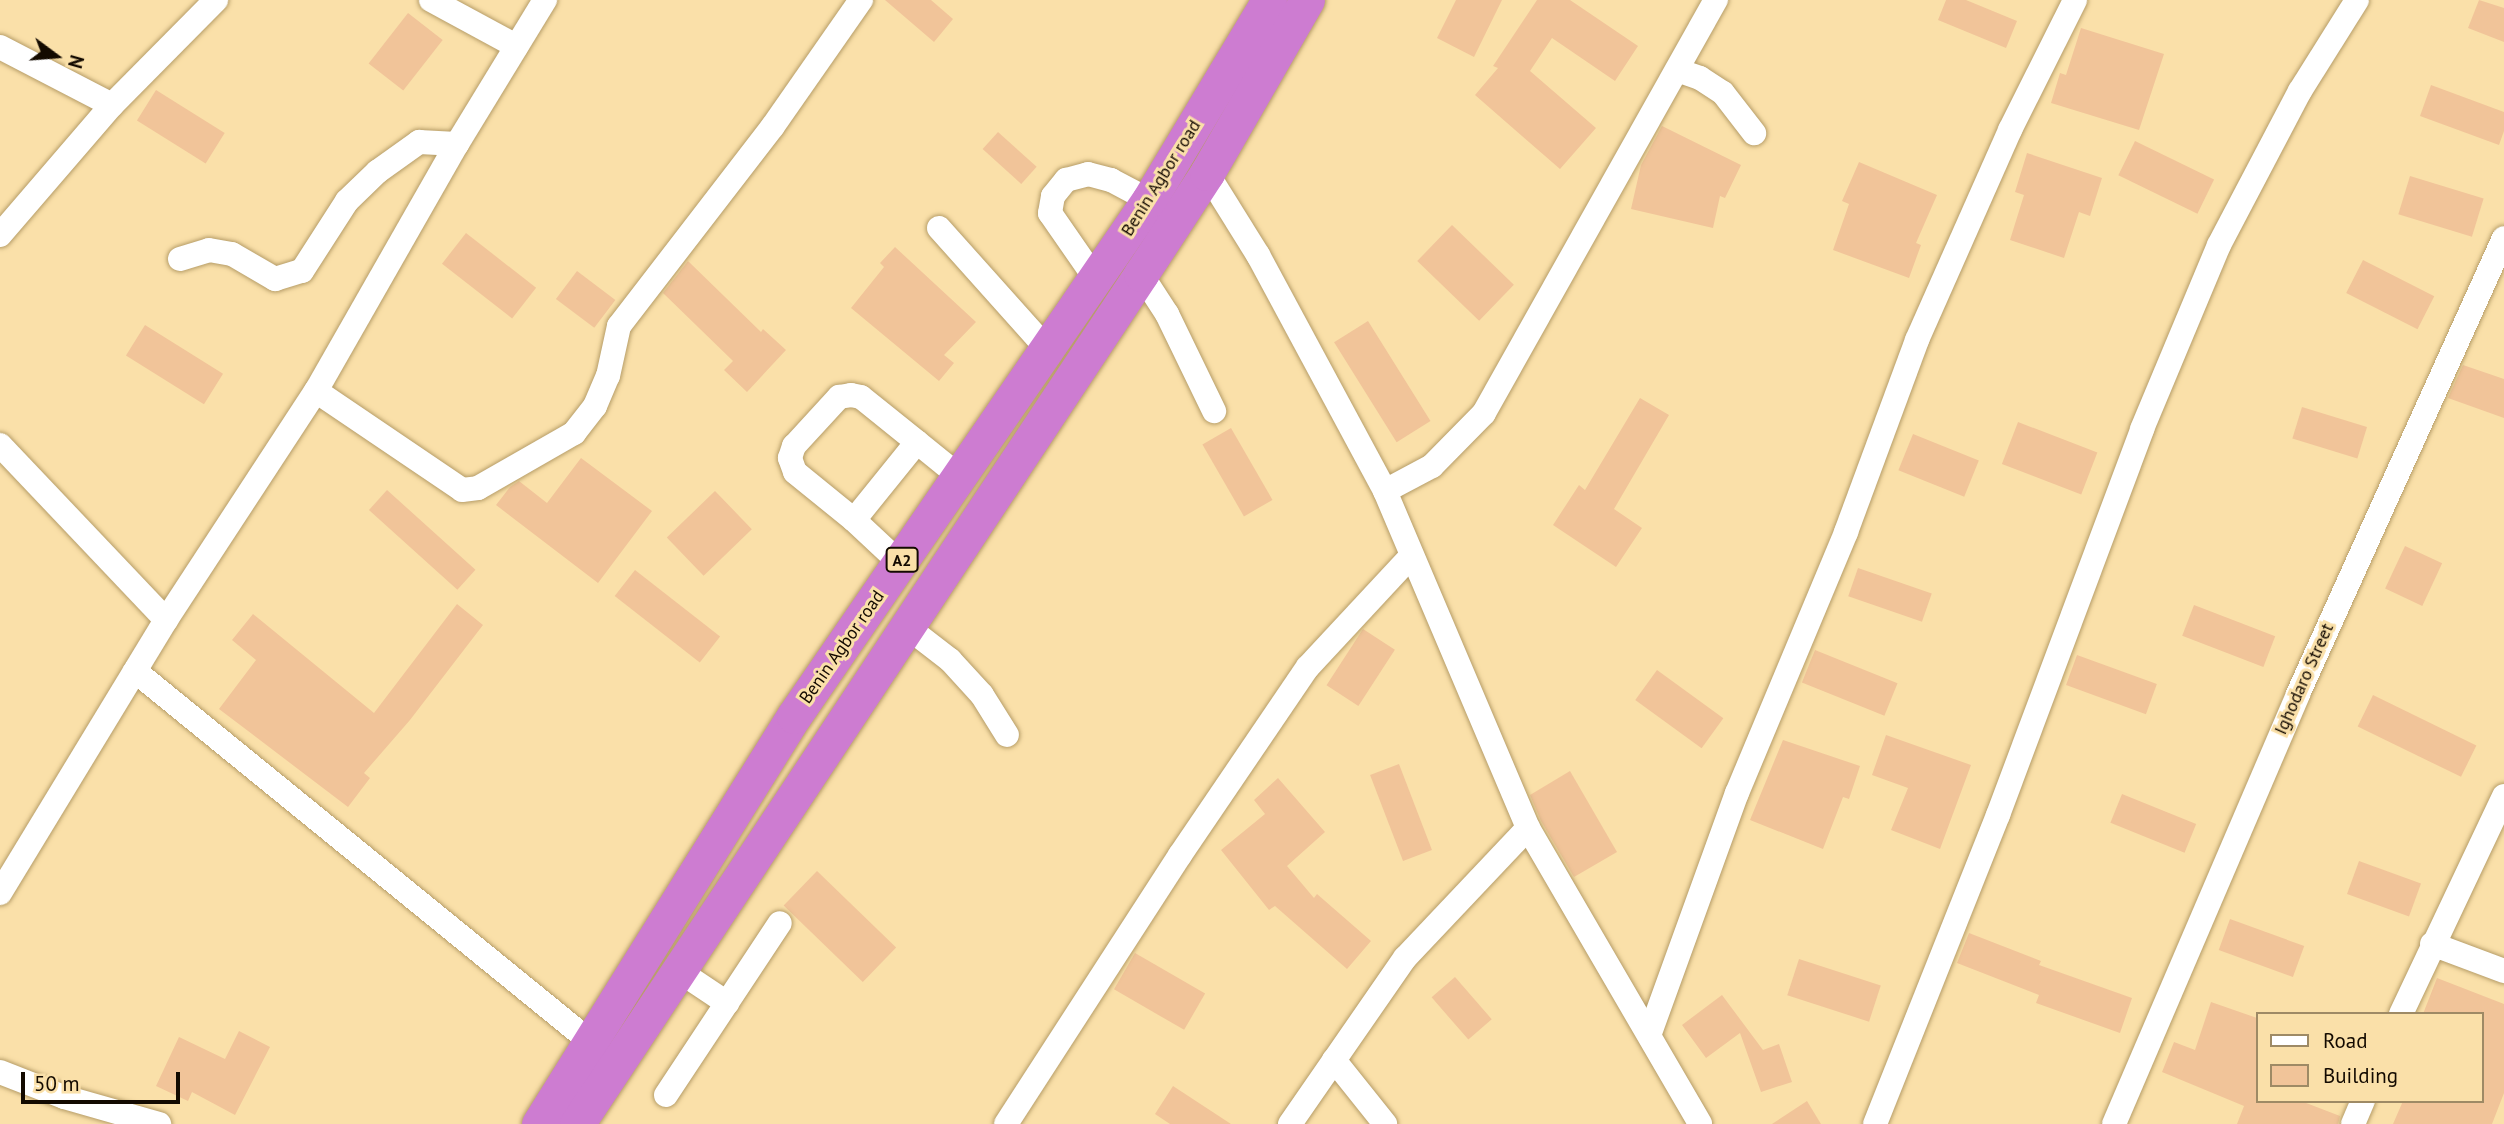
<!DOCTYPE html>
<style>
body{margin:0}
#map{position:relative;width:2504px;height:1124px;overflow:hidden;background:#fae0a9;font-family:"PT Sans",sans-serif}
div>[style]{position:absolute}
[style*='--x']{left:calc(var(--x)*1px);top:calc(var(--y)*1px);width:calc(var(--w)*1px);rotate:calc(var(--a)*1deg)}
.building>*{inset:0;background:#f1c499;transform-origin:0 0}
.roads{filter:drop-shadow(0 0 2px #b69d68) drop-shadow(0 0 2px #b69d68)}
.minor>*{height:24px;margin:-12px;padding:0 12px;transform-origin:12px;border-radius:12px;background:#fff}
.highway>*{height:35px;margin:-17.5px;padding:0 17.5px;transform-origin:17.5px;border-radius:17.5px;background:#cd7cd1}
span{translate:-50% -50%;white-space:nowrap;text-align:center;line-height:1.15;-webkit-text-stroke:6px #fae0a9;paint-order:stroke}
.shield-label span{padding:2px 5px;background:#fae0a9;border:2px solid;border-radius:5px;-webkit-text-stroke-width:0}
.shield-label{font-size:16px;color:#130a00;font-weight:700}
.street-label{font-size:18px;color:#130a00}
.legend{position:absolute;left:2256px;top:1012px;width:228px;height:91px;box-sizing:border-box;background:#fae0a9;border:2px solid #9e8a65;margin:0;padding:9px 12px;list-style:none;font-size:21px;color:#130a00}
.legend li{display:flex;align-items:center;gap:14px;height:35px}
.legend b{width:35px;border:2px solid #9e8a65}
.north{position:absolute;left:21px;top:21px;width:70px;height:70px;-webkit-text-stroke:5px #fae0a9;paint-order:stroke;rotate:106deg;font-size:19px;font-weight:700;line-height:28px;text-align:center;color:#130a00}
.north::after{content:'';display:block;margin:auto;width:24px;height:32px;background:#130a00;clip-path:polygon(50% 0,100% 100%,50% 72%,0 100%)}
.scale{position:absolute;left:21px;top:1072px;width:159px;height:32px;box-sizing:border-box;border:4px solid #130a00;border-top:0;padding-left:9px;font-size:21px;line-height:24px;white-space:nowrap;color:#130a00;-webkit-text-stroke:5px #fae0a9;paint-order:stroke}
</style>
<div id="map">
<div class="building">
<i style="clip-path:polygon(885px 0,931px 0,953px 19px,934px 42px)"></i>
<i style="clip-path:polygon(1456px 0,1502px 0,1474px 57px,1437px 38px)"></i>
<i style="clip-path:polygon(1537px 0,1570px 0,1638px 46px,1615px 81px,1552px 38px,1530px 71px,1596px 128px,1560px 169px,1475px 95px,1498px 68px,1493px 66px)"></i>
<i style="clip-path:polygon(1946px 0,1966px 0,2017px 21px,2006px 48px,1938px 20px)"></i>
<i style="clip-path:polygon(2479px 0,2504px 8px,2504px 42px,2468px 28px)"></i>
<i style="left:408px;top:13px;width:44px;height:64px;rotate:38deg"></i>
<i style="clip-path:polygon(2081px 28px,2164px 54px,2139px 130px,2051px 103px,2060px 73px,2066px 75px)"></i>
<i style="clip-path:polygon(2431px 85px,2504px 112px,2504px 131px,2499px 145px,2420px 116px)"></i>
<i style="left:156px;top:90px;width:81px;height:36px;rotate:32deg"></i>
<i style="clip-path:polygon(1662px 126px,1741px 165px,1725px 198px,1720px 196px,1713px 228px,1631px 209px,1641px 165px)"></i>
<i style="left:998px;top:132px;width:52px;height:23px;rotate:42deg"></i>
<i style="left:2135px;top:141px;width:88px;height:38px;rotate:26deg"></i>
<i style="clip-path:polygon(2027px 153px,2102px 178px,2090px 216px,2079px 212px,2064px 258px,2010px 240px,2024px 195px,2015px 192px)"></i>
<i style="clip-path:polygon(1859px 162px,1937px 195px,1916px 243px,1921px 245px,1909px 278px,1833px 250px,1849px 204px,1842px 201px)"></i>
<i style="left:2410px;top:176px;width:77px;height:40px;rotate:17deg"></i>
<i style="left:1452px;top:225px;width:86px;height:50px;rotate:44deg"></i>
<i style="left:466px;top:233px;width:89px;height:39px;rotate:38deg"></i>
<i style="clip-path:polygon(895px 247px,976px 322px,944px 355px,954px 363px,939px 381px,851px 308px,884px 267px,880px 263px)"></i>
<i style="left:2363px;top:260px;width:80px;height:37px;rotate:27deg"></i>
<i style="clip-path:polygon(688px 261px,761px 332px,763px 329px,786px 350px,747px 392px,724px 370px,733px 361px,663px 293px)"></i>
<i style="left:577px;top:271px;width:48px;height:35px;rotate:37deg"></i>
<i style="left:1368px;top:321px;width:118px;height:40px;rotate:58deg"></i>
<i style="left:145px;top:325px;width:92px;height:36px;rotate:32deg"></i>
<i style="clip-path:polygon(2463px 365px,2504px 379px,2504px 418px,2448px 398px)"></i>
<i style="clip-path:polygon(1640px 398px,1669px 415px,1614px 509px,1642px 528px,1616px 567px,1553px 525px,1579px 485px,1585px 490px)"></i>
<i style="left:2302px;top:407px;width:68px;height:33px;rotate:17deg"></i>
<i style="left:2018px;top:422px;width:85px;height:45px;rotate:21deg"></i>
<i style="left:1231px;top:428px;width:83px;height:33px;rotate:60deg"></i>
<i style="left:1913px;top:434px;width:71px;height:39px;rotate:22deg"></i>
<i style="clip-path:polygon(581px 458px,652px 511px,598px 583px,496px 505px,510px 487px,519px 481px,547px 503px)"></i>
<i style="left:387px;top:490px;width:119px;height:27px;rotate:42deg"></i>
<i style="left:715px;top:491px;width:53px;height:67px;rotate:46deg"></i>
<i style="left:2405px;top:546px;width:41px;height:47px;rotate:25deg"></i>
<i style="left:1858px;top:568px;width:78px;height:30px;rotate:19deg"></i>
<i style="left:635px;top:570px;width:108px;height:33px;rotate:38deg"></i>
<i style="clip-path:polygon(457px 604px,483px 625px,410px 720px,364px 773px,370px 778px,348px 807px,219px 709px,256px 660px,232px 640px,253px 614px,374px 713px)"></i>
<i style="left:2194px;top:605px;width:87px;height:33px;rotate:21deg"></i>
<i style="left:1363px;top:629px;width:38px;height:67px;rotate:33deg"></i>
<i style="left:1815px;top:650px;width:89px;height:35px;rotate:22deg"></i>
<i style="left:2077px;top:655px;width:85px;height:32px;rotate:20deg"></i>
<i style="left:1657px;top:670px;width:82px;height:37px;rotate:36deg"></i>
<i style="left:2373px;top:695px;width:115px;height:35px;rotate:26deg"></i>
<i style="clip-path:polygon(1886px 735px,1971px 765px,1940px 849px,1891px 830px,1908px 788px,1872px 775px)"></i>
<i style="clip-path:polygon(1783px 740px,1860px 766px,1849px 799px,1843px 797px,1823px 849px,1750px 820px)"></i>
<i style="left:1399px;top:764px;width:92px;height:31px;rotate:69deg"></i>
<i style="clip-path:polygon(1570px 771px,1617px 852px,1574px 877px,1541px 821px,1530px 795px)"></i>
<i style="clip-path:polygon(1278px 778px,1325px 832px,1287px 866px,1314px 898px,1317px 894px,1371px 941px,1347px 969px,1275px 906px,1269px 910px,1221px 850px,1265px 814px,1254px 800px)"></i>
<i style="left:2122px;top:794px;width:80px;height:31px;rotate:22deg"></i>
<i style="left:2359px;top:861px;width:66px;height:35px;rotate:20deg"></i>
<i style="left:817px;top:871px;width:110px;height:48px;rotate:44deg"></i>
<i style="left:2230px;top:919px;width:79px;height:33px;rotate:20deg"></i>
<i style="clip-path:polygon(1969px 933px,2041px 961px,2039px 965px,2132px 998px,2120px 1033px,2036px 1003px,2039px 995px,1957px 963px)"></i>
<i style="left:1135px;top:953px;width:81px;height:42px;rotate:30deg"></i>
<i style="left:1799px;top:959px;width:86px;height:38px;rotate:18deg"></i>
<i style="left:1455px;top:977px;width:56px;height:31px;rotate:49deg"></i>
<i style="clip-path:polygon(2437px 978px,2504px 1004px,2504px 1093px,2492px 1124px,2393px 1124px,2403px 1101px,2481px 1101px,2481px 1014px,2423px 1014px)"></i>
<i style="clip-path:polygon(1722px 995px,1763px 1050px,1779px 1044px,1792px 1082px,1761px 1092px,1740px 1033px,1706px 1058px,1682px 1025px)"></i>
<i style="clip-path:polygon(2211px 1002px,2257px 1018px,2257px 1101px,2301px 1101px,2340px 1116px,2338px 1124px,2237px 1124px,2244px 1106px,2162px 1072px,2174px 1042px,2195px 1050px)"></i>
<i style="clip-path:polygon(239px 1031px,270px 1047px,235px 1115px,192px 1092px,188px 1101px,156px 1086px,179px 1037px,225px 1059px)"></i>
<i style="clip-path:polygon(1173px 1086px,1231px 1124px,1170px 1124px,1155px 1114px)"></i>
<i style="clip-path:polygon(1807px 1101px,1821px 1124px,1772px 1124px)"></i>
</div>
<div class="roads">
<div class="minor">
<i style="--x:431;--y:0;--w:97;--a:28.4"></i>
<i style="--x:0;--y:47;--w:126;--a:27.4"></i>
<i style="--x:1677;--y:70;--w:24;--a:19"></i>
<i style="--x:1700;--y:78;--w:27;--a:33"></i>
<i style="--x:1723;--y:93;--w:51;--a:52.2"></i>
<i style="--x:1207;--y:173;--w:97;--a:58.1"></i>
<i style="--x:1258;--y:255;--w:268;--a:61.7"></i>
<i style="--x:1385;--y:491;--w:366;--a:67"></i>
<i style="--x:1528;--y:828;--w:342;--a:59.8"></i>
<i style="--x:939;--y:228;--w:162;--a:48.2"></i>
<i style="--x:0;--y:235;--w:172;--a:-49.3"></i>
<i style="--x:112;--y:105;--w:148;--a:-45.3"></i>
<i style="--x:180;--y:259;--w:30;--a:-17"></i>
<i style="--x:209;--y:250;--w:23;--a:10"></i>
<i style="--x:232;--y:254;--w:50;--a:30.2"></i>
<i style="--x:275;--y:279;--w:28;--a:-17"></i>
<i style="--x:302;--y:271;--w:83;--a:-57.3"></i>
<i style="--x:347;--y:201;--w:42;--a:-44"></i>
<i style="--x:377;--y:172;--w:52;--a:-35.5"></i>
<i style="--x:419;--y:142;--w:38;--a:3"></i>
<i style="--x:1141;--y:274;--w:48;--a:57"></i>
<i style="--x:1167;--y:314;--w:108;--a:64.1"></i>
<i style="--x:1095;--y:278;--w:79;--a:-124.7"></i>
<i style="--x:1050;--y:213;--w:17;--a:-80"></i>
<i style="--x:1053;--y:196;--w:21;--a:-51"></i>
<i style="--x:1066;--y:180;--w:23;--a:-15"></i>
<i style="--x:1088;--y:174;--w:24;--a:15"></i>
<i style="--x:1111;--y:180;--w:43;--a:27.8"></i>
<i style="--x:316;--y:391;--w:176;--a:34.1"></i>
<i style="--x:462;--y:490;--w:16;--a:-7"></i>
<i style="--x:478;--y:488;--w:111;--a:-29.8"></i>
<i style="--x:574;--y:433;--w:34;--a:-52"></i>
<i style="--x:595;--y:406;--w:33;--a:-67"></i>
<i style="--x:608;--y:376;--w:51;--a:-77.6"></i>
<i style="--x:619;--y:326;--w:252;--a:-52.4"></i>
<i style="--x:773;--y:126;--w:154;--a:-55.1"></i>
<i style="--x:0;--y:445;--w:241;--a:46.5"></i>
<i style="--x:1385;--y:491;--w:53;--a:-28"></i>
<i style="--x:1432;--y:466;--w:74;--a:-45.5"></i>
<i style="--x:1484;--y:413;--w:474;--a:-60.7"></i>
<i style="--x:854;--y:520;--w:76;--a:-140.9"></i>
<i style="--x:795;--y:472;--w:15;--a:-110"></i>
<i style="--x:790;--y:458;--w:13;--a:-72"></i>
<i style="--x:794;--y:446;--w:67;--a:-47.4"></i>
<i style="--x:839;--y:397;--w:12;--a:-9"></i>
<i style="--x:851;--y:395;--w:10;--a:11"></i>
<i style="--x:861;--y:397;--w:72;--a:38.8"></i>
<i style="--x:900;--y:563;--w:63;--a:-136.9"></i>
<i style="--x:854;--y:520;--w:100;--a:-51.1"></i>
<i style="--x:917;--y:442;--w:55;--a:39.1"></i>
<i style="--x:906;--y:626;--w:56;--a:37.7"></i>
<i style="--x:950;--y:660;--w:47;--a:47.6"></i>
<i style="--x:982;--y:695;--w:47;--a:58"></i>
<i style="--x:135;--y:671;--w:589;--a:39.15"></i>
<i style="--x:0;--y:893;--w:320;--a:-58.7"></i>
<i style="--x:166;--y:620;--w:274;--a:-56.8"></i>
<i style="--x:316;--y:391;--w:284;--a:-60.3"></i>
<i style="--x:457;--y:144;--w:169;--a:-58.6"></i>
<i style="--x:2432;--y:944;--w:77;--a:20.6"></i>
<i style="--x:679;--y:971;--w:58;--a:33.7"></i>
<i style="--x:2401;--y:1014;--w:241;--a:-64.7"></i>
<i style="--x:1650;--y:1033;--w:255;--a:-70.1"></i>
<i style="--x:1737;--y:793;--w:283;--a:-67.3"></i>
<i style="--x:1846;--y:532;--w:205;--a:-69.7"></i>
<i style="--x:1917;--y:340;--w:230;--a:-66.1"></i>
<i style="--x:2010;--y:130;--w:145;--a:-63.4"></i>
<i style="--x:1334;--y:1060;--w:82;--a:51.4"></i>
<i style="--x:0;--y:1072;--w:69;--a:21.3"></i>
<i style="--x:64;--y:1097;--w:99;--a:15.9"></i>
<i style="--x:666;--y:1095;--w:206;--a:-56.5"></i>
<i style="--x:1006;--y:1124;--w:320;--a:-57.1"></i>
<i style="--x:1180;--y:855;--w:227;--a:-55.8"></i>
<i style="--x:1308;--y:667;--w:151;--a:-47.1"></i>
<i style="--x:1290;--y:1124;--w:202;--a:-55.3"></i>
<i style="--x:1405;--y:958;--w:179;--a:-46.6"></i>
<i style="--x:1875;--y:1124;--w:333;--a:-68.3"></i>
<i style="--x:1998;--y:815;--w:412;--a:-69.5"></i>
<i style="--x:2142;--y:429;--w:199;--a:-67.3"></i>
<i style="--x:2219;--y:245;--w:174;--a:-62.3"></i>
<i style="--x:2300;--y:91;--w:107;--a:-57.9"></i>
<i style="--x:2114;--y:1124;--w:468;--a:-66.8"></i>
<i style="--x:2298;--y:694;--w:500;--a:-65.69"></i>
<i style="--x:2353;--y:1124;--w:25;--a:-67"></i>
</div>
<div class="highway">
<i style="--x:539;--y:1124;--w:481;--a:-58"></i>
<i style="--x:794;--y:716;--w:626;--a:-55.47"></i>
<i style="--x:1149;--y:200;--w:233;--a:-59"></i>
<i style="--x:577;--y:1124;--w:1020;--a:-56.43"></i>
<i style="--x:1141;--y:274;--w:121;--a:-56.8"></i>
<i style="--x:1207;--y:173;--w:200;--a:-60"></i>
</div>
</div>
<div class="shield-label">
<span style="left:902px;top:560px">A2</span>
</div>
<div class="street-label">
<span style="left:1161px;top:178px;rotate:-58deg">Benin Agbor road</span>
<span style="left:842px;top:647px;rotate:-55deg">Benin Agbor road</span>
<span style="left:2304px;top:679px;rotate:-66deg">Ighodaro Street</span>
</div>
<ul class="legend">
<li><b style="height:9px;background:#fff"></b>Road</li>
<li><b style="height:19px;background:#f1c499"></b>Building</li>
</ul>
<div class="north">N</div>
<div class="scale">50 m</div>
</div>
